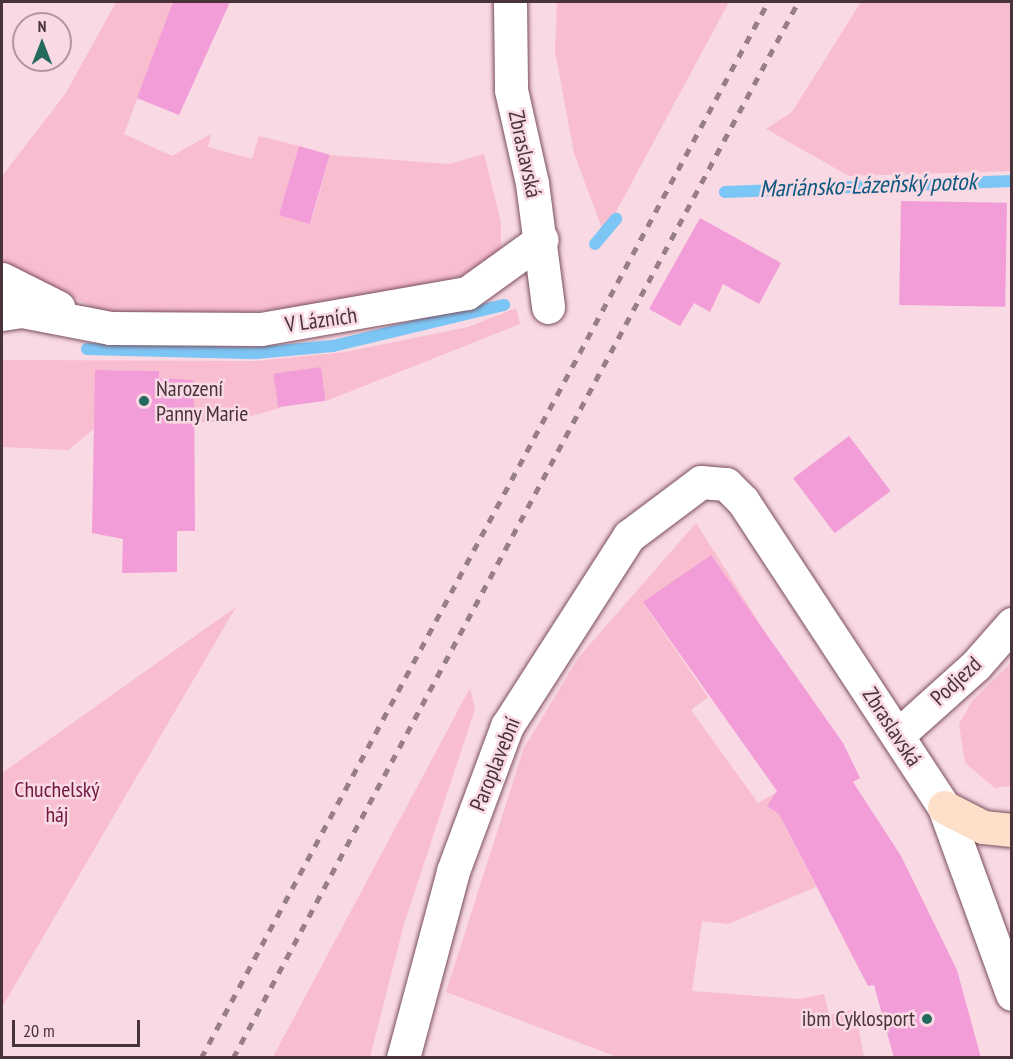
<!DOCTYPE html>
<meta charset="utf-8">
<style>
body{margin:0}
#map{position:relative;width:1013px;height:1059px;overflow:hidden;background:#f9d9e3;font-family:"PT Sans Narrow",sans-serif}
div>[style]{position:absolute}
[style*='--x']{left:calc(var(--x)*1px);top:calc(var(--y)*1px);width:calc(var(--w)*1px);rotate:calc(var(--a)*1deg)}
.green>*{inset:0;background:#f8bdcf}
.stream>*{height:12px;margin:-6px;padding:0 6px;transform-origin:6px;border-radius:6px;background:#7cc6f6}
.building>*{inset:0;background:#f29cd8;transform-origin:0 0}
.roads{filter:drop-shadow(0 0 2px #7a4e5d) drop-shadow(0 0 2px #7a4e5d)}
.minor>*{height:33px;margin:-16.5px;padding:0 16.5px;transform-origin:16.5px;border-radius:16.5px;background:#fff}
.major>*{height:33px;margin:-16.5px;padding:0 16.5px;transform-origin:16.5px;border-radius:16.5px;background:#fee0ca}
.rail>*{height:4.5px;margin-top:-2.25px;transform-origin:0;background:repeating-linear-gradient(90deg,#987e87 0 8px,transparent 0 16px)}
.dots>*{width:16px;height:16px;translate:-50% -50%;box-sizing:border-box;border:3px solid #f9d9e3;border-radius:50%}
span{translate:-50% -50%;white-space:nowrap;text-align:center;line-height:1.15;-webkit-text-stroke:5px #f9d9e3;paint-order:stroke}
.street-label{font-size:22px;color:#48333a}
.poi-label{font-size:22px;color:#48333a}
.left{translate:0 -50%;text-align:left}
.right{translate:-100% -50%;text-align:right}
.park-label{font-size:22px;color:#6f183f}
.water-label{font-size:24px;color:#0a587f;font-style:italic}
.frame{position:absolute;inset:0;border:3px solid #48333a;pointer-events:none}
.north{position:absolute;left:12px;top:12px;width:60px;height:60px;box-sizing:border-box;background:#f9d9e3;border:2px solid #b2979f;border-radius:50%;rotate:0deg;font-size:16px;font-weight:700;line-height:24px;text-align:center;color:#48333a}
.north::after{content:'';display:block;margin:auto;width:21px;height:27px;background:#23695c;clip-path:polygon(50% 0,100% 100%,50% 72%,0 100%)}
.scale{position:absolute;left:12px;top:1020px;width:128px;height:27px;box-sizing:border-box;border:3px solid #48333a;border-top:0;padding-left:8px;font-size:18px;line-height:21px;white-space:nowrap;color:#48333a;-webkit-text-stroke:4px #f9d9e3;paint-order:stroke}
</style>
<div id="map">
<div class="green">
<i style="clip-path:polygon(116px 2px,173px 2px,124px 134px,172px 156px,211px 134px,208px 147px,252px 159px,259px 136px,299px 146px,280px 215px,311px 223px,330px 155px,449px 164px,484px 154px,501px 222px,501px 249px,489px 271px,334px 301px,193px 320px,99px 310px,2px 262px,2px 176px,66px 93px)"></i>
<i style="clip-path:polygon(557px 2px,729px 2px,604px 234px,574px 153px,555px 51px)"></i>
<i style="clip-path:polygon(861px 2px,1011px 2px,1011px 171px,849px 176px,766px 129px,792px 112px)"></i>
<i style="clip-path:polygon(516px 308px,520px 324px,326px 401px,321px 367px,274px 375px,280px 408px,229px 422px,193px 422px,194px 380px,159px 378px,159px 371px,96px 370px,94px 429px,68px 450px,2px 447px,2px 360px,257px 361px,345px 352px,468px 327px)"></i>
<i style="clip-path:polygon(696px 523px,762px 627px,711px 555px,643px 603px,708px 697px,691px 710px,758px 803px,777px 792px,767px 806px,779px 814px,816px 887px,728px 924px,702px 921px,692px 991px,799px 999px,824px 994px,829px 1015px,855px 1009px,864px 1057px,617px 1057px,446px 992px,524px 748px,578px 658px)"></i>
<i style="clip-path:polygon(236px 607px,2px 1007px,2px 773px)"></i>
<i style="clip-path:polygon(1011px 663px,1011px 786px,995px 788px,965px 763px,959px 724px,972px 701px)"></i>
<i style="clip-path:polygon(470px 688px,475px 709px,404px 924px,370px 1057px,273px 1057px)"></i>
</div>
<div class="stream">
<i style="--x:725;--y:192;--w:287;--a:-2.2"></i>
<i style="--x:595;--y:244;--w:33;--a:-50"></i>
<i style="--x:87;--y:349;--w:169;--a:1.4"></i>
<i style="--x:256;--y:353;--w:77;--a:-5.2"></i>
<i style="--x:333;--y:346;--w:176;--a:-13.5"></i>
</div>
<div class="building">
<i style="clip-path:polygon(173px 2px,230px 2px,179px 115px,137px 98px)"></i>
<i style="left:299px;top:146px;width:32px;height:72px;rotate:16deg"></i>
<i style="left:901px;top:201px;width:106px;height:104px;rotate:1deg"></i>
<i style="clip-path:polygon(700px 218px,781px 263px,759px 304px,723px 284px,710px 312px,694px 303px,680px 326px,649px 309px)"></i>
<i style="left:321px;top:367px;width:34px;height:48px;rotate:82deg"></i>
<i style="clip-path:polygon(95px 370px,159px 371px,159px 378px,194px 380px,195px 531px,177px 531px,177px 572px,122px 573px,123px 539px,92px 533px)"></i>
<i style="left:849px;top:436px;width:69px;height:70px;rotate:53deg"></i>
<i style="clip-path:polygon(711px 555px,843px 743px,860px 778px,853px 782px,901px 856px,957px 970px,981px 1058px,894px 1058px,874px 985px,868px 986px,779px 814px,767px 806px,777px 791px,643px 602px)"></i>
</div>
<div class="roads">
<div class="minor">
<i style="--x:510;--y:2;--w:88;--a:89.3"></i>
<i style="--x:511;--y:90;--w:95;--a:77.3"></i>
<i style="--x:532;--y:183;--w:125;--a:82.6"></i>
<i style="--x:2;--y:279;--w:63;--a:26.6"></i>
<i style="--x:2;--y:314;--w:20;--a:-9"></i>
<i style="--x:22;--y:311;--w:90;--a:10.9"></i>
<i style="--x:110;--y:328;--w:151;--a:0.4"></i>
<i style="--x:261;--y:329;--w:209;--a:-9.9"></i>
<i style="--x:467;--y:293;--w:92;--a:-35.8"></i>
<i style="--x:898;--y:735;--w:105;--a:-41.9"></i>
<i style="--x:976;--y:665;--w:55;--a:-48.7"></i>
<i style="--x:403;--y:1058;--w:194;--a:-75"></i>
<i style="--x:453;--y:871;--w:155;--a:-69.6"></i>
<i style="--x:507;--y:726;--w:226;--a:-57.3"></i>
<i style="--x:629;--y:536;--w:90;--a:-36.9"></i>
<i style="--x:701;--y:482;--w:25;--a:5"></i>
<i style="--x:726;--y:484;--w:24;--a:45"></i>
<i style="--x:743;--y:501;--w:366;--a:56.7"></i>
<i style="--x:944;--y:807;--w:199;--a:70"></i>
</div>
<div class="major">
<i style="--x:944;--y:807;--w:44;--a:27.1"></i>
<i style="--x:983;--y:827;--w:29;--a:6"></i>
</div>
</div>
<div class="rail">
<i style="--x:201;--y:1058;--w:1199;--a:-61.77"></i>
<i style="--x:233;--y:1058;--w:1198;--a:-61.85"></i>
</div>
<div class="dots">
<i style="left:144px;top:401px;background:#23695c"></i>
<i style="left:927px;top:1019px;background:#23695c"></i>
</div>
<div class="street-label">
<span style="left:525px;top:154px;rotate:78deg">Zbraslavská</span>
<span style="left:321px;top:320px;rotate:-8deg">V Lázních</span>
<span style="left:956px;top:681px;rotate:-43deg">Podjezd</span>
<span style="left:892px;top:727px;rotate:57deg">Zbraslavská</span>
<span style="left:495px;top:764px;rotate:-68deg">Paroplavební</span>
</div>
<div class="poi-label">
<span class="left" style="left:156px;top:401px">Narození<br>Panny Marie</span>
<span class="right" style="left:915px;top:1019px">ibm Cyklosport</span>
</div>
<div class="park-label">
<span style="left:57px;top:802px">Chuchelský<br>háj</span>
</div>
<div class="water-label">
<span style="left:868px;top:185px;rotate:-2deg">Mariánsko-Lázeňský potok</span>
</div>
<div class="frame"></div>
<div class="north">N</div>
<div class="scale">20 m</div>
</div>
